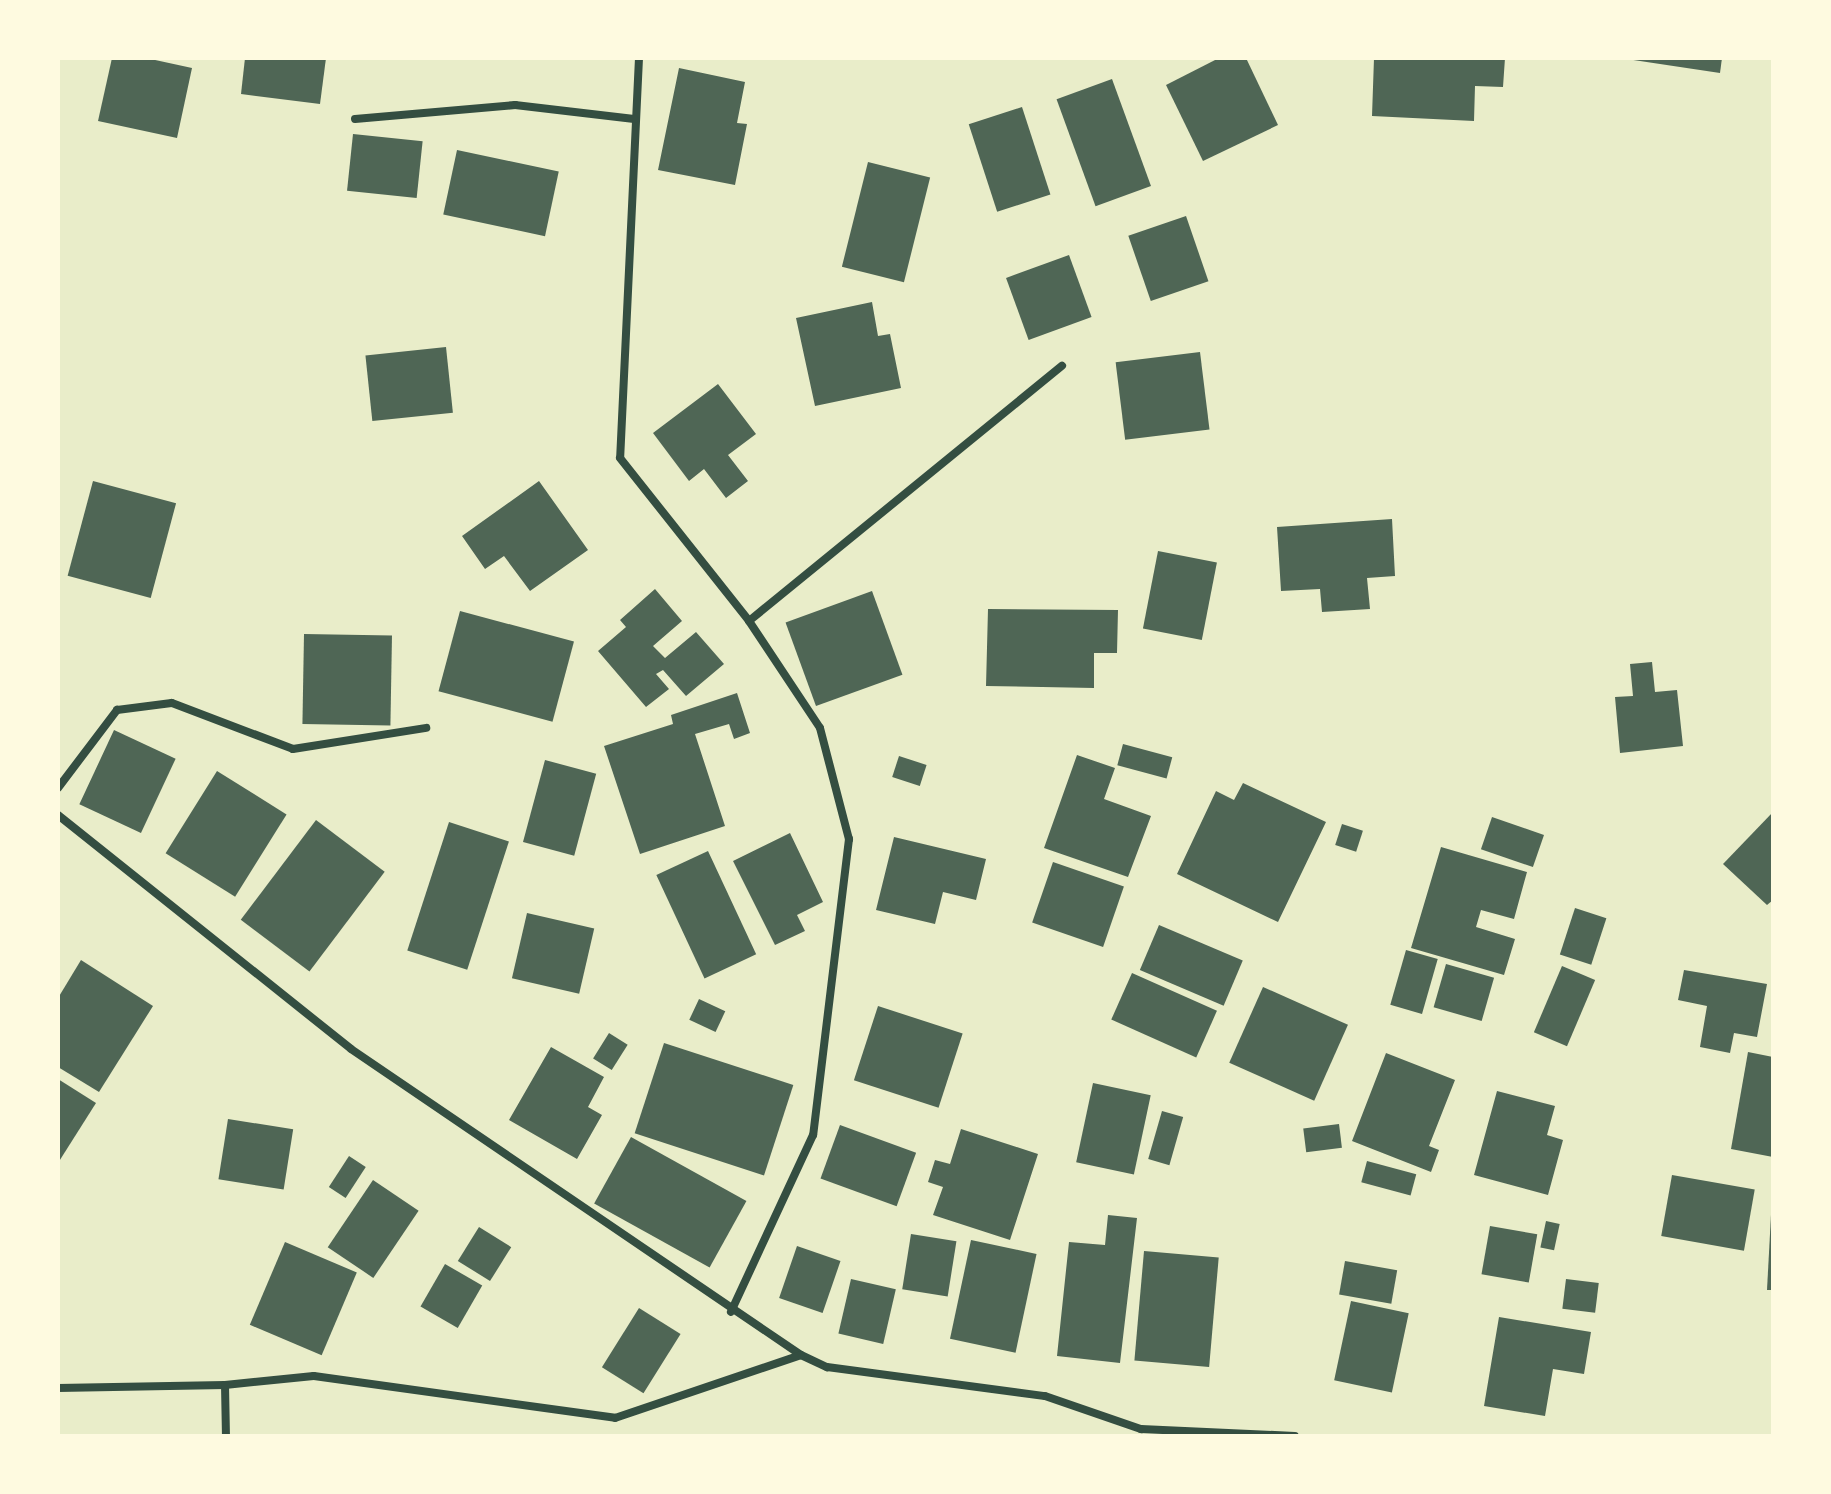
<!DOCTYPE html>
<style>
body{margin:0}
#map{position:relative;width:1831px;height:1494px;overflow:hidden;background:#e9edc9;font-family:Poppins,sans-serif}
div>[style]{position:absolute}
[style*='--x']{left:calc(var(--x)*1px);top:calc(var(--y)*1px);width:calc(var(--w)*1px);rotate:calc(var(--a)*1deg)}
.building>*{inset:0;background:#4f6655;transform-origin:0 0}
.minor>*{height:8px;margin:-4px;padding:0 4px;transform-origin:4px;border-radius:4px;background:#344e41}
span{translate:-50% -50%;white-space:nowrap;text-align:center;line-height:1.15;-webkit-text-stroke:8px #fefae0;paint-order:stroke}
.frame{position:absolute;inset:0;border:60px solid #fefae0;pointer-events:none}
</style>
<div id="map">
<div class="building">
<i style="clip-path:polygon(112px 58px,146px 58px,192px 68px,177px 138px,98px 121px)"></i>
<i style="clip-path:polygon(245px 58px,326px 58px,320px 104px,241px 94px)"></i>
<i style="clip-path:polygon(1219px 58px,1246px 58px,1278px 125px,1203px 161px,1166px 85px)"></i>
<i style="clip-path:polygon(1374px 58px,1505px 58px,1503px 87px,1475px 86px,1474px 121px,1372px 116px)"></i>
<i style="clip-path:polygon(1620px 58px,1722px 58px,1720px 73px)"></i>
<i style="clip-path:polygon(679px 68px,745px 82px,737px 123px,747px 124px,735px 185px,658px 170px)"></i>
<i style="left:1112px;top:79px;width:114px;height:59px;rotate:70deg"></i>
<i style="left:1022px;top:107px;width:92px;height:56px;rotate:72deg"></i>
<i style="left:353px;top:134px;width:70px;height:57px;rotate:6deg"></i>
<i style="left:457px;top:150px;width:104px;height:66px;rotate:12deg"></i>
<i style="left:868px;top:162px;width:64px;height:108px;rotate:14deg"></i>
<i style="left:1186px;top:216px;width:69px;height:61px;rotate:71deg"></i>
<i style="left:1069px;top:255px;width:66px;height:67px;rotate:70deg"></i>
<i style="clip-path:polygon(872px 302px,878px 336px,890px 334px,901px 388px,815px 406px,796px 318px)"></i>
<i style="left:446px;top:347px;width:66px;height:81px;rotate:84deg"></i>
<i style="left:1200px;top:352px;width:78px;height:85px;rotate:83deg"></i>
<i style="clip-path:polygon(718px 384px,756px 434px,728px 455px,748px 481px,726px 498px,704px 469px,689px 481px,653px 433px)"></i>
<i style="left:93px;top:481px;width:86px;height:98px;rotate:15deg"></i>
<i style="clip-path:polygon(539px 481px,588px 550px,530px 591px,504px 556px,485px 569px,462px 536px)"></i>
<i style="clip-path:polygon(1392px 519px,1395px 576px,1367px 578px,1370px 609px,1322px 612px,1320px 589px,1281px 591px,1277px 527px)"></i>
<i style="left:1158px;top:551px;width:60px;height:79px;rotate:11deg"></i>
<i style="clip-path:polygon(655px 589px,682px 621px,653px 646px,665px 658px,696px 632px,724px 664px,686px 696px,663px 670px,656px 674px,669px 689px,646px 707px,598px 651px,626px 627px,620px 620px)"></i>
<i style="left:872px;top:591px;width:89px;height:92px;rotate:70deg"></i>
<i style="clip-path:polygon(988px 609px,1118px 610px,1117px 653px,1094px 653px,1094px 688px,986px 686px)"></i>
<i style="left:460px;top:611px;width:118px;height:83px;rotate:15deg"></i>
<i style="left:304px;top:634px;width:88px;height:90px;rotate:1deg"></i>
<i style="clip-path:polygon(1652px 662px,1655px 692px,1677px 690px,1683px 746px,1620px 753px,1615px 697px,1633px 696px,1630px 664px)"></i>
<i style="clip-path:polygon(737px 693px,750px 733px,734px 739px,729px 724px,695px 734px,725px 826px,640px 854px,604px 746px,673px 724px,671px 715px)"></i>
<i style="left:114px;top:730px;width:68px;height:82px;rotate:25deg"></i>
<i style="left:1123px;top:744px;width:51px;height:22px;rotate:15deg"></i>
<i style="clip-path:polygon(1077px 755px,1115px 768px,1104px 799px,1151px 816px,1128px 877px,1044px 848px)"></i>
<i style="left:899px;top:756px;width:29px;height:22px;rotate:18deg"></i>
<i style="left:545px;top:760px;width:53px;height:85px;rotate:15deg"></i>
<i style="left:217px;top:771px;width:82px;height:97px;rotate:32deg"></i>
<i style="clip-path:polygon(1243px 783px,1326px 822px,1278px 922px,1177px 874px,1216px 791px,1234px 800px)"></i>
<i style="clip-path:polygon(1773px 812px,1773px 900px,1767px 905px,1723px 864px)"></i>
<i style="left:1492px;top:817px;width:55px;height:34px;rotate:19deg"></i>
<i style="left:316px;top:820px;width:86px;height:125px;rotate:37deg"></i>
<i style="left:449px;top:822px;width:63px;height:135px;rotate:18deg"></i>
<i style="left:1342px;top:824px;width:22px;height:22px;rotate:18deg"></i>
<i style="clip-path:polygon(790px 833px,823px 902px,797px 915px,805px 931px,775px 945px,733px 861px)"></i>
<i style="clip-path:polygon(894px 837px,986px 859px,976px 900px,943px 892px,935px 924px,876px 910px)"></i>
<i style="clip-path:polygon(1441px 847px,1527px 872px,1514px 919px,1481px 910px,1476px 927px,1515px 939px,1504px 975px,1411px 948px)"></i>
<i style="left:708px;top:851px;width:114px;height:57px;rotate:65deg"></i>
<i style="left:1053px;top:862px;width:75px;height:64px;rotate:19deg"></i>
<i style="left:1575px;top:908px;width:33px;height:49px;rotate:18deg"></i>
<i style="left:527px;top:913px;width:69px;height:67px;rotate:13deg"></i>
<i style="left:1159px;top:925px;width:91px;height:49px;rotate:23deg"></i>
<i style="left:1406px;top:950px;width:33px;height:57px;rotate:16deg"></i>
<i style="clip-path:polygon(81px 960px,153px 1006px,99px 1092px,58px 1067px,58px 998px)"></i>
<i style="left:1446px;top:964px;width:50px;height:45px;rotate:16deg"></i>
<i style="left:1562px;top:966px;width:36px;height:72px;rotate:23deg"></i>
<i style="clip-path:polygon(1684px 970px,1767px 984px,1757px 1037px,1734px 1033px,1730px 1053px,1700px 1047px,1707px 1006px,1678px 1000px)"></i>
<i style="left:1132px;top:973px;width:93px;height:51px;rotate:24deg"></i>
<i style="left:1263px;top:987px;width:93px;height:83px;rotate:24deg"></i>
<i style="left:699px;top:999px;width:29px;height:23px;rotate:25deg"></i>
<i style="left:878px;top:1006px;width:89px;height:78px;rotate:18deg"></i>
<i style="left:609px;top:1033px;width:22px;height:30px;rotate:32deg"></i>
<i style="left:664px;top:1043px;width:136px;height:95px;rotate:18deg"></i>
<i style="clip-path:polygon(551px 1047px,604px 1077px,588px 1107px,602px 1115px,577px 1159px,509px 1120px)"></i>
<i style="clip-path:polygon(1748px 1052px,1773px 1057px,1773px 1157px,1731px 1149px)"></i>
<i style="clip-path:polygon(1386px 1053px,1455px 1080px,1429px 1146px,1439px 1150px,1431px 1172px,1352px 1141px)"></i>
<i style="clip-path:polygon(58px 1079px,96px 1103px,58px 1163px)"></i>
<i style="left:1093px;top:1083px;width:59px;height:81px;rotate:12deg"></i>
<i style="clip-path:polygon(1497px 1091px,1555px 1106px,1547px 1135px,1563px 1140px,1548px 1195px,1474px 1175px)"></i>
<i style="left:1162px;top:1111px;width:22px;height:50px;rotate:16deg"></i>
<i style="left:228px;top:1119px;width:66px;height:61px;rotate:9deg"></i>
<i style="left:1339px;top:1124px;width:24px;height:36px;rotate:83deg"></i>
<i style="left:840px;top:1125px;width:81px;height:57px;rotate:20deg"></i>
<i style="clip-path:polygon(961px 1129px,1038px 1154px,1010px 1240px,933px 1215px,943px 1187px,928px 1182px,935px 1160px,950px 1164px)"></i>
<i style="left:631px;top:1137px;width:132px;height:76px;rotate:29deg"></i>
<i style="left:349px;top:1156px;width:20px;height:37px;rotate:33deg"></i>
<i style="left:1367px;top:1161px;width:51px;height:22px;rotate:15deg"></i>
<i style="left:1672px;top:1175px;width:84px;height:62px;rotate:10deg"></i>
<i style="left:373px;top:1180px;width:55px;height:81px;rotate:34deg"></i>
<i style="clip-path:polygon(1108px 1215px,1137px 1218px,1120px 1363px,1057px 1356px,1069px 1242px,1105px 1245px)"></i>
<i style="clip-path:polygon(1771px 1215px,1773px 1215px,1773px 1290px,1767px 1290px)"></i>
<i style="left:1546px;top:1221px;width:14px;height:27px;rotate:12deg"></i>
<i style="left:1490px;top:1226px;width:48px;height:49px;rotate:10deg"></i>
<i style="left:479px;top:1227px;width:38px;height:40px;rotate:32deg"></i>
<i style="left:911px;top:1234px;width:46px;height:56px;rotate:9deg"></i>
<i style="left:971px;top:1240px;width:67px;height:101px;rotate:12deg"></i>
<i style="left:285px;top:1242px;width:78px;height:90px;rotate:23deg"></i>
<i style="left:797px;top:1246px;width:46px;height:55px;rotate:19deg"></i>
<i style="left:1144px;top:1251px;width:75px;height:110px;rotate:5deg"></i>
<i style="left:1345px;top:1261px;width:53px;height:34px;rotate:10deg"></i>
<i style="left:445px;top:1264px;width:43px;height:49px;rotate:30deg"></i>
<i style="left:851px;top:1279px;width:46px;height:56px;rotate:13deg"></i>
<i style="left:1566px;top:1279px;width:33px;height:30px;rotate:7deg"></i>
<i style="left:1351px;top:1301px;width:59px;height:81px;rotate:12deg"></i>
<i style="left:639px;top:1308px;width:49px;height:70px;rotate:32deg"></i>
<i style="clip-path:polygon(1499px 1317px,1591px 1332px,1584px 1374px,1553px 1369px,1545px 1416px,1484px 1406px)"></i>
</div>
<div class="minor">
<i style="--x:639;--y:58;--w:400;--a:92.7"></i>
<i style="--x:620;--y:458;--w:208;--a:51.6"></i>
<i style="--x:749;--y:621;--w:128;--a:56.4"></i>
<i style="--x:820;--y:728;--w:115;--a:75.4"></i>
<i style="--x:849;--y:839;--w:298;--a:96.9"></i>
<i style="--x:813;--y:1135;--w:195;--a:114.9"></i>
<i style="--x:355;--y:119;--w:161;--a:-5"></i>
<i style="--x:515;--y:105;--w:120;--a:6.7"></i>
<i style="--x:749;--y:621;--w:404;--a:-39.2"></i>
<i style="--x:58;--y:788;--w:98;--a:-52.9"></i>
<i style="--x:117;--y:710;--w:55;--a:-7.3"></i>
<i style="--x:172;--y:703;--w:129;--a:20.8"></i>
<i style="--x:293;--y:749;--w:135;--a:-9"></i>
<i style="--x:58;--y:815;--w:375;--a:38.6"></i>
<i style="--x:351;--y:1049;--w:544;--a:34.22"></i>
<i style="--x:801;--y:1355;--w:29;--a:25"></i>
<i style="--x:827;--y:1367;--w:220;--a:7.6"></i>
<i style="--x:1045;--y:1396;--w:102;--a:19"></i>
<i style="--x:1141;--y:1429;--w:154;--a:2.6"></i>
<i style="--x:225;--y:1385;--w:51;--a:88.9"></i>
<i style="--x:58;--y:1388;--w:167;--a:-1"></i>
<i style="--x:225;--y:1385;--w:89;--a:-5.8"></i>
<i style="--x:314;--y:1376;--w:304;--a:7.9"></i>
<i style="--x:615;--y:1418;--w:196;--a:-18.7"></i>
</div>
<div class="frame"></div>
</div>
